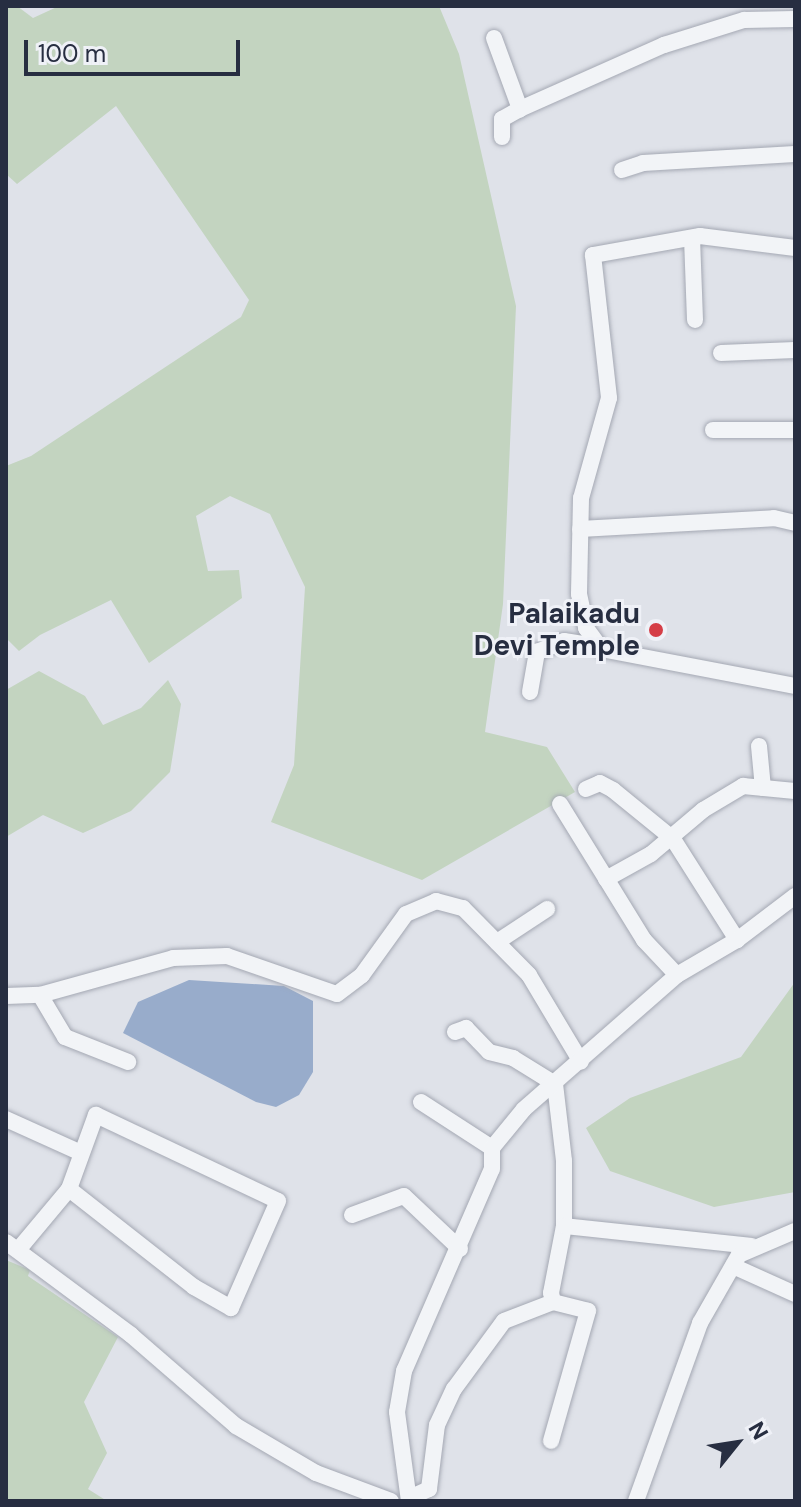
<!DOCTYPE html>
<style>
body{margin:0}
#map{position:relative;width:801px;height:1507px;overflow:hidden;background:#dfe2e9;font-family:"DM Sans",sans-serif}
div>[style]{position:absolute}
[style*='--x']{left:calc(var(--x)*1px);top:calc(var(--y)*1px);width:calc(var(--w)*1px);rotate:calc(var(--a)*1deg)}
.green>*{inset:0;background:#c3d4c0}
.water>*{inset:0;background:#98accb}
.roads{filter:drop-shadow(0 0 2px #a4a8b3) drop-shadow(0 0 2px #a4a8b3)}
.minor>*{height:16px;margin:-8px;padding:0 8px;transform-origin:8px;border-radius:8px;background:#f2f4f7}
.dots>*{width:22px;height:22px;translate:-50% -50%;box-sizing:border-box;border:4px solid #eff1f7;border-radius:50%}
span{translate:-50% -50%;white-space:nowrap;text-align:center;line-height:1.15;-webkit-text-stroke:6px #eff1f7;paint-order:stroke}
.poi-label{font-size:28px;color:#272e41;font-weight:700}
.right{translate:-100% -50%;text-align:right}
.frame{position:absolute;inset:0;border:8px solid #272e41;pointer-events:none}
.north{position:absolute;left:697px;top:1403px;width:80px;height:80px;-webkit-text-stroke:6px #eff1f7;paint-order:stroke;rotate:60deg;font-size:22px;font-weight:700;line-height:32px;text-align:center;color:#272e41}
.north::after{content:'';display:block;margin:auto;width:28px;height:36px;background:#272e41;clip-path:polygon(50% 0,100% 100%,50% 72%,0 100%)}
.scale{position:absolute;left:24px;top:40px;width:216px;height:36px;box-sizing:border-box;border:4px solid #272e41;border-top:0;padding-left:10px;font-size:24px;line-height:28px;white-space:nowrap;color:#272e41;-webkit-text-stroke:6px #eff1f7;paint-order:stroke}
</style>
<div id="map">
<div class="green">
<i style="clip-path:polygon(6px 6px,17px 6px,33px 18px,59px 6px,439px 6px,459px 54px,516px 306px,503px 604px,485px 732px,547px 747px,575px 792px,422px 880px,271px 822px,294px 765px,305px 587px,270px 514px,230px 496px,196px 516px,208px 571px,239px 570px,242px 598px,149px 663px,111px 600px,40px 635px,19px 651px,6px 638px,6px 466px,31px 456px,241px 317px,249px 300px,116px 106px,17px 184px,6px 174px)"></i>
<i style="clip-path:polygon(39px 671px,85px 696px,103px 725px,141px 708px,168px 680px,181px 704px,170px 772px,131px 811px,83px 833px,43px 815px,6px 837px,6px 690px)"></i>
<i style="clip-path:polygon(795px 982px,795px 1192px,714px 1207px,610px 1171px,586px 1128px,630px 1098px,741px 1057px)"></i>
<i style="clip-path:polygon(6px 1260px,30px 1270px,28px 1276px,118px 1337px,84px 1402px,107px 1453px,88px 1489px,107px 1501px,6px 1501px)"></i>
</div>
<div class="water">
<i style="clip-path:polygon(189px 980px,284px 986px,313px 1001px,313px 1072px,299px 1095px,276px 1107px,256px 1102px,123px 1033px,138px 1002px)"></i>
</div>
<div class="roads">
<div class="minor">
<i style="--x:494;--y:38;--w:76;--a:69.9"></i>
<i style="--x:502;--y:137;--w:18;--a:-90"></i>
<i style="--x:502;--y:119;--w:21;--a:-29"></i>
<i style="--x:520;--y:109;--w:158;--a:-24"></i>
<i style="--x:664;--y:45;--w:84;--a:-17.4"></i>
<i style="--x:744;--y:20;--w:51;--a:-1.1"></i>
<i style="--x:622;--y:170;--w:22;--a:-18"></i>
<i style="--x:643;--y:163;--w:152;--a:-3.4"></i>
<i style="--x:692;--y:238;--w:82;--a:87.9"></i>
<i style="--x:795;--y:248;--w:96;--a:-172.8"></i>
<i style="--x:700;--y:236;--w:109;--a:169.9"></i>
<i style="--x:593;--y:255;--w:144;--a:83.6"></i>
<i style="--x:609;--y:398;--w:104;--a:105.6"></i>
<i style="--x:581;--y:498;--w:96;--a:91.2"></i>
<i style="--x:579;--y:594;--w:35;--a:78"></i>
<i style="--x:586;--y:628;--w:26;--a:54"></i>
<i style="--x:601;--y:649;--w:197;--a:10.8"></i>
<i style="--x:721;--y:353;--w:74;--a:-2.3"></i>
<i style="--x:713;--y:430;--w:82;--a:0"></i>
<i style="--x:580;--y:529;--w:194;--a:-3.2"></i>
<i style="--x:774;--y:518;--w:22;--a:13"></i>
<i style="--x:530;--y:692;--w:41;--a:-80.1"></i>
<i style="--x:537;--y:652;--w:29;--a:-22"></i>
<i style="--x:564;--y:641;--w:33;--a:9"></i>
<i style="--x:759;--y:746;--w:42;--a:84.6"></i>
<i style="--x:586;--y:789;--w:15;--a:-23"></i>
<i style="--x:600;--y:783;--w:15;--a:28"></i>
<i style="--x:613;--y:790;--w:77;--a:39.2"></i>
<i style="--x:673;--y:839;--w:120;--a:57.6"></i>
<i style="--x:560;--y:804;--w:160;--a:58.3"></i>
<i style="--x:644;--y:940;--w:48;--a:46.7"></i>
<i style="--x:606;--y:879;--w:51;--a:-29.1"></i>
<i style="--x:651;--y:854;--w:68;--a:-40.2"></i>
<i style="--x:703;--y:810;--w:47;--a:-31"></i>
<i style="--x:743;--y:786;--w:52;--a:5.5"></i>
<i style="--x:497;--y:942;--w:60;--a:-33.4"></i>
<i style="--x:40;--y:995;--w:49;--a:59.2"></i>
<i style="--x:65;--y:1037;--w:68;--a:21.6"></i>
<i style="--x:6;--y:996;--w:34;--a:-2"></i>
<i style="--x:40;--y:995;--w:138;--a:-15.5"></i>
<i style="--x:173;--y:958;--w:54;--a:-2.1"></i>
<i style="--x:227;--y:956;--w:116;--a:19.1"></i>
<i style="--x:337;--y:994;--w:31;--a:-37"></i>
<i style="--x:362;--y:975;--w:75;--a:-54.2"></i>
<i style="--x:406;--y:914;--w:33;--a:-23"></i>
<i style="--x:436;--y:901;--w:28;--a:15"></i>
<i style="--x:463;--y:908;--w:94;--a:45.4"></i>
<i style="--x:529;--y:975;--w:101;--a:59.1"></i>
<i style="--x:455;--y:1032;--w:12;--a:-20"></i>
<i style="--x:466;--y:1028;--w:33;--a:46"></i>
<i style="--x:489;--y:1052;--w:25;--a:14"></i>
<i style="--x:513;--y:1058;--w:49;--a:31.8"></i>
<i style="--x:555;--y:1084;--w:78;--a:83.3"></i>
<i style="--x:564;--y:1161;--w:65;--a:90"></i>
<i style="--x:564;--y:1226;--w:68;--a:101"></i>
<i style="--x:551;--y:1293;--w:9;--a:77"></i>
<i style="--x:553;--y:1302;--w:36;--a:14"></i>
<i style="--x:588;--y:1311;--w:135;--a:105.9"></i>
<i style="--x:421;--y:1102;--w:85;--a:32.9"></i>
<i style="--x:6;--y:1119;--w:80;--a:24.3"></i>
<i style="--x:352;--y:1215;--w:55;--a:-20.1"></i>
<i style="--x:404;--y:1196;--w:77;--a:43.4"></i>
<i style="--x:564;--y:1226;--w:188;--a:6.1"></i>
<i style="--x:6;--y:1242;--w:156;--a:36.6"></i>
<i style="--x:131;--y:1335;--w:139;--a:40.9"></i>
<i style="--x:236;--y:1426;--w:93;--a:30.4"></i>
<i style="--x:316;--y:1473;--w:80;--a:20.5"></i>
<i style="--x:18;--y:1250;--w:80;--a:-50.1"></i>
<i style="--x:69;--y:1189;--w:79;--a:-70"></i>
<i style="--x:96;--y:1115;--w:201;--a:25.3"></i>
<i style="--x:278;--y:1201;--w:117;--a:113.7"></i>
<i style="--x:231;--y:1308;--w:43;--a:-150.4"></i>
<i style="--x:194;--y:1287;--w:159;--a:-141.9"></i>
<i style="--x:733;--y:1266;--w:68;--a:24.3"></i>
<i style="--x:409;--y:1498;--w:22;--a:-24"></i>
<i style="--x:429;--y:1489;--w:64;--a:-82.9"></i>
<i style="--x:437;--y:1425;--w:40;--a:-65"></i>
<i style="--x:454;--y:1389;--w:84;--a:-53.7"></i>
<i style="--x:504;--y:1321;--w:53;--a:-21.2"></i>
<i style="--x:409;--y:1501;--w:90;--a:-97.7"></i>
<i style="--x:397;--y:1412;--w:42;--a:-80.3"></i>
<i style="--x:404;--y:1371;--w:220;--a:-66.5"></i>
<i style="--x:492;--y:1169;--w:21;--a:-90"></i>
<i style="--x:492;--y:1148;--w:50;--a:-50.6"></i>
<i style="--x:524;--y:1109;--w:203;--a:-41.2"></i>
<i style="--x:677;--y:975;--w:69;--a:-30.3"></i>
<i style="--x:737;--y:940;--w:73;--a:-37.2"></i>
<i style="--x:636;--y:1501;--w:189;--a:-70.2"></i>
<i style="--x:700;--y:1323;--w:78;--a:-60.2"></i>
<i style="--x:739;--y:1255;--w:61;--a:-23.2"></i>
</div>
</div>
<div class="dots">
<i style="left:656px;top:630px;background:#d53e47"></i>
</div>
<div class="poi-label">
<span class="right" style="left:640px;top:630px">Palaikadu<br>Devi Temple</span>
</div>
<div class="frame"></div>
<div class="north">N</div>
<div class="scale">100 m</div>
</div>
